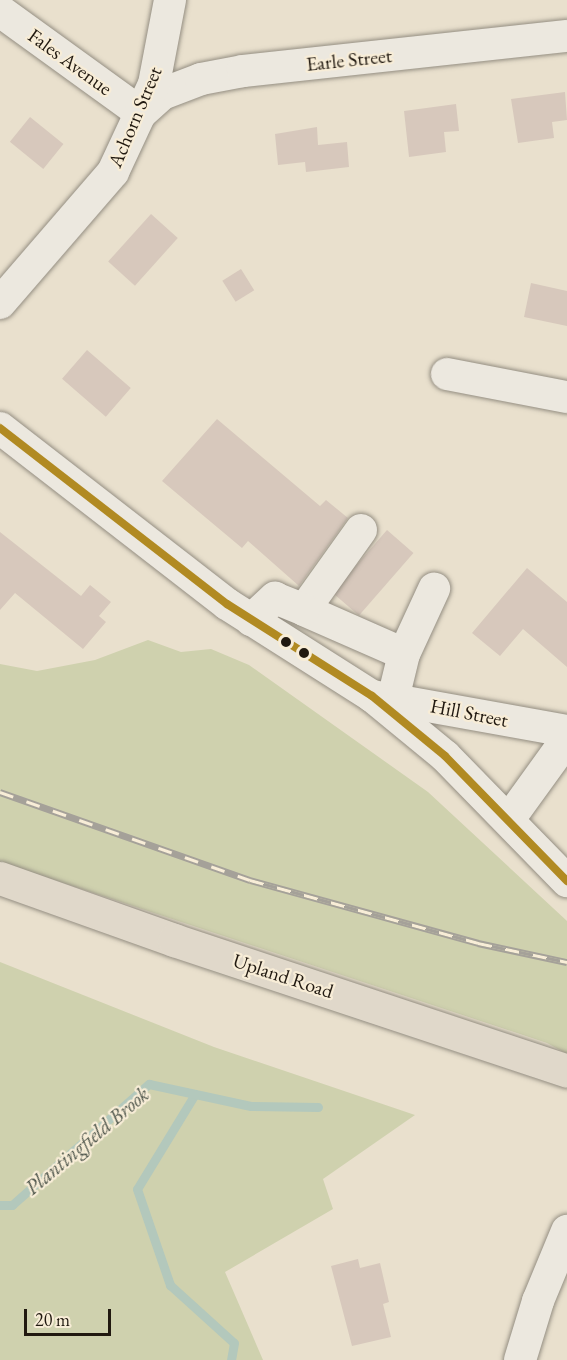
<!DOCTYPE html>
<style>
body{margin:0}
#map{position:relative;width:567px;height:1360px;overflow:hidden;background:#e9e0cd;font-family:"EB Garamond",serif}
div>[style]{position:absolute}
[style*='--x']{left:calc(var(--x)*1px);top:calc(var(--y)*1px);width:calc(var(--w)*1px);rotate:calc(var(--a)*1deg)}
.green>*{inset:0;background:#cfd1ae}
.stream>*{height:9px;margin:-4.5px;padding:0 4.5px;transform-origin:4.5px;border-radius:4.5px;background:#b3c8bc}
.building>*{inset:0;background:#d7c8bc;transform-origin:0 0}
.roads{filter:drop-shadow(0 0 2px #948e82) drop-shadow(0 0 2px #948e82)}
.minor>*{height:32px;margin:-16px;padding:0 16px;transform-origin:16px;border-radius:16px;background:#ece8df}
.major>*{height:33px;margin:-16.5px;padding:0 16.5px;transform-origin:16.5px;border-radius:16.5px;background:#e0d8ca}
.rail>*{height:7px;margin-top:-3.5px;transform-origin:0;background:repeating-linear-gradient(90deg,#f8edd7 0 14px,#a5a199 0 28px);box-sizing:border-box;border-block:2px solid #a5a199}
.bus-1>*{height:8px;margin:-4px;padding:0 4px;transform-origin:4px;border-radius:4px;background:#b18a22}
.dots>*{width:16px;height:16px;translate:-50% -50%;box-sizing:border-box;border:3px solid #f8edd7;border-radius:50%}
span{translate:-50% -50%;white-space:nowrap;text-align:center;line-height:1.15;-webkit-text-stroke:4.5px #f8edd7;paint-order:stroke}
.street-label{font-size:20px;color:#211910}
.water-label{font-size:21px;color:#4c5349;font-style:italic}
.scale{position:absolute;left:24px;top:1309px;width:87px;height:27px;box-sizing:border-box;border:3px solid #211910;border-top:0;padding-left:8px;font-size:18px;line-height:21px;white-space:nowrap;color:#211910;-webkit-text-stroke:4px #f8edd7;paint-order:stroke}
</style>
<div id="map">
<div class="green">
<i style="clip-path:polygon(148px 640px,181px 652px,211px 649px,249px 665px,428px 792px,567px 921px,567px 1054px,547px 1043px,0 862px,0 664px,37px 671px,95px 660px)"></i>
<i style="clip-path:polygon(0 962px,214px 1047px,415px 1115px,323px 1179px,333px 1209px,225px 1272px,263px 1360px,0 1360px)"></i>
</div>
<div class="stream">
<i style="--x:195;--y:1094;--w:111;--a:121.4"></i>
<i style="--x:137;--y:1189;--w:102;--a:71"></i>
<i style="--x:170;--y:1285;--w:86;--a:42.2"></i>
<i style="--x:234;--y:1343;--w:17;--a:100"></i>
<i style="--x:0;--y:1205;--w:12;--a:0"></i>
<i style="--x:12;--y:1205;--w:183;--a:-41.5"></i>
<i style="--x:149;--y:1084;--w:104;--a:12.2"></i>
<i style="--x:251;--y:1106;--w:67;--a:0.9"></i>
</div>
<div class="building">
<i style="clip-path:polygon(565px 92px,567px 120px,552px 122px,554px 138px,518px 143px,511px 99px)"></i>
<i style="clip-path:polygon(456px 104px,459px 131px,444px 132px,446px 152px,409px 157px,404px 111px)"></i>
<i style="left:30px;top:117px;width:43px;height:32px;rotate:39deg"></i>
<i style="clip-path:polygon(317px 127px,318px 145px,347px 142px,349px 167px,306px 172px,305px 162px,278px 165px,275px 134px)"></i>
<i style="left:151px;top:214px;width:36px;height:64px;rotate:42deg"></i>
<i style="left:241px;top:269px;width:25px;height:22px;rotate:58deg"></i>
<i style="clip-path:polygon(531px 283px,567px 291px,567px 326px,524px 317px)"></i>
<i style="left:87px;top:350px;width:58px;height:38px;rotate:41deg"></i>
<i style="clip-path:polygon(217px 419px,320px 506px,326px 500px,348px 518px,299px 586px,248px 541px,242px 548px,162px 481px)"></i>
<i style="left:387px;top:530px;width:35px;height:83px;rotate:41deg"></i>
<i style="clip-path:polygon(0 532px,81px 596px,90px 585px,111px 602px,99px 616px,106px 622px,83px 649px,15px 593px,0 610px)"></i>
<i style="clip-path:polygon(527px 568px,567px 602px,567px 667px,523px 629px,500px 656px,472px 633px)"></i>
<i style="clip-path:polygon(358px 1259px,360px 1268px,380px 1263px,389px 1302px,383px 1304px,391px 1337px,352px 1346px,331px 1266px)"></i>
</div>
<div class="roads">
<div class="minor">
<i style="--x:0;--y:11;--w:174;--a:35.9"></i>
<i style="--x:141;--y:113;--w:28;--a:-42"></i>
<i style="--x:162;--y:94;--w:42;--a:-21"></i>
<i style="--x:201;--y:79;--w:43;--a:-10.8"></i>
<i style="--x:243;--y:71;--w:326;--a:-6.2"></i>
<i style="--x:0;--y:303;--w:173;--a:-49.2"></i>
<i style="--x:113;--y:172;--w:97;--a:-65"></i>
<i style="--x:154;--y:84;--w:86;--a:-79.2"></i>
<i style="--x:447;--y:374;--w:122;--a:10.9"></i>
<i style="--x:0;--y:428;--w:287;--a:37.8"></i>
<i style="--x:227;--y:604;--w:172;--a:32.4"></i>
<i style="--x:372;--y:696;--w:94;--a:39.4"></i>
<i style="--x:445;--y:756;--w:175;--a:45.7"></i>
<i style="--x:361;--y:530;--w:98;--a:125.5"></i>
<i style="--x:304;--y:610;--w:109;--a:23.7"></i>
<i style="--x:251;--y:620;--w:33;--a:-43"></i>
<i style="--x:275;--y:598;--w:31;--a:22"></i>
<i style="--x:372;--y:696;--w:198;--a:10.2"></i>
<i style="--x:393;--y:699;--w:46;--a:-76.3"></i>
<i style="--x:404;--y:654;--w:72;--a:-65.2"></i>
<i style="--x:510;--y:818;--w:97;--a:-54.2"></i>
<i style="--x:520;--y:1360;--w:62;--a:-73"></i>
<i style="--x:538;--y:1301;--w:76;--a:-67.5"></i>
</div>
<div class="major">
<i style="--x:0;--y:878;--w:185;--a:19.6"></i>
<i style="--x:174;--y:940;--w:414;--a:18.4"></i>
</div>
</div>
<div class="rail">
<i style="--x:0;--y:792;--w:265;--a:19.4"></i>
<i style="--x:250;--y:880;--w:237;--a:15.4"></i>
<i style="--x:478;--y:943;--w:91;--a:12.1"></i>
</div>
<div class="bus-1">
<i style="--x:0;--y:428;--w:287;--a:37.8"></i>
<i style="--x:227;--y:604;--w:172;--a:32.4"></i>
<i style="--x:372;--y:696;--w:94;--a:39.4"></i>
<i style="--x:445;--y:756;--w:175;--a:45.7"></i>
</div>
<div class="dots">
<i style="left:286px;top:642px;background:#211910"></i>
<i style="left:304px;top:653px;background:#211910"></i>
</div>
<div class="street-label">
<span style="left:349px;top:60px;rotate:-6deg">Earle Street</span>
<span style="left:70px;top:62px;rotate:36deg">Fales Avenue</span>
<span style="left:135px;top:117px;rotate:-67deg">Achorn Street</span>
<span style="left:469px;top:713px;rotate:11deg">Hill Street</span>
<span style="left:283px;top:976px;rotate:18deg">Upland Road</span>
</div>
<div class="water-label">
<span style="left:87px;top:1141px;rotate:-40deg">Plantingfield Brook</span>
</div>
<div class="scale">20 m</div>
</div>
